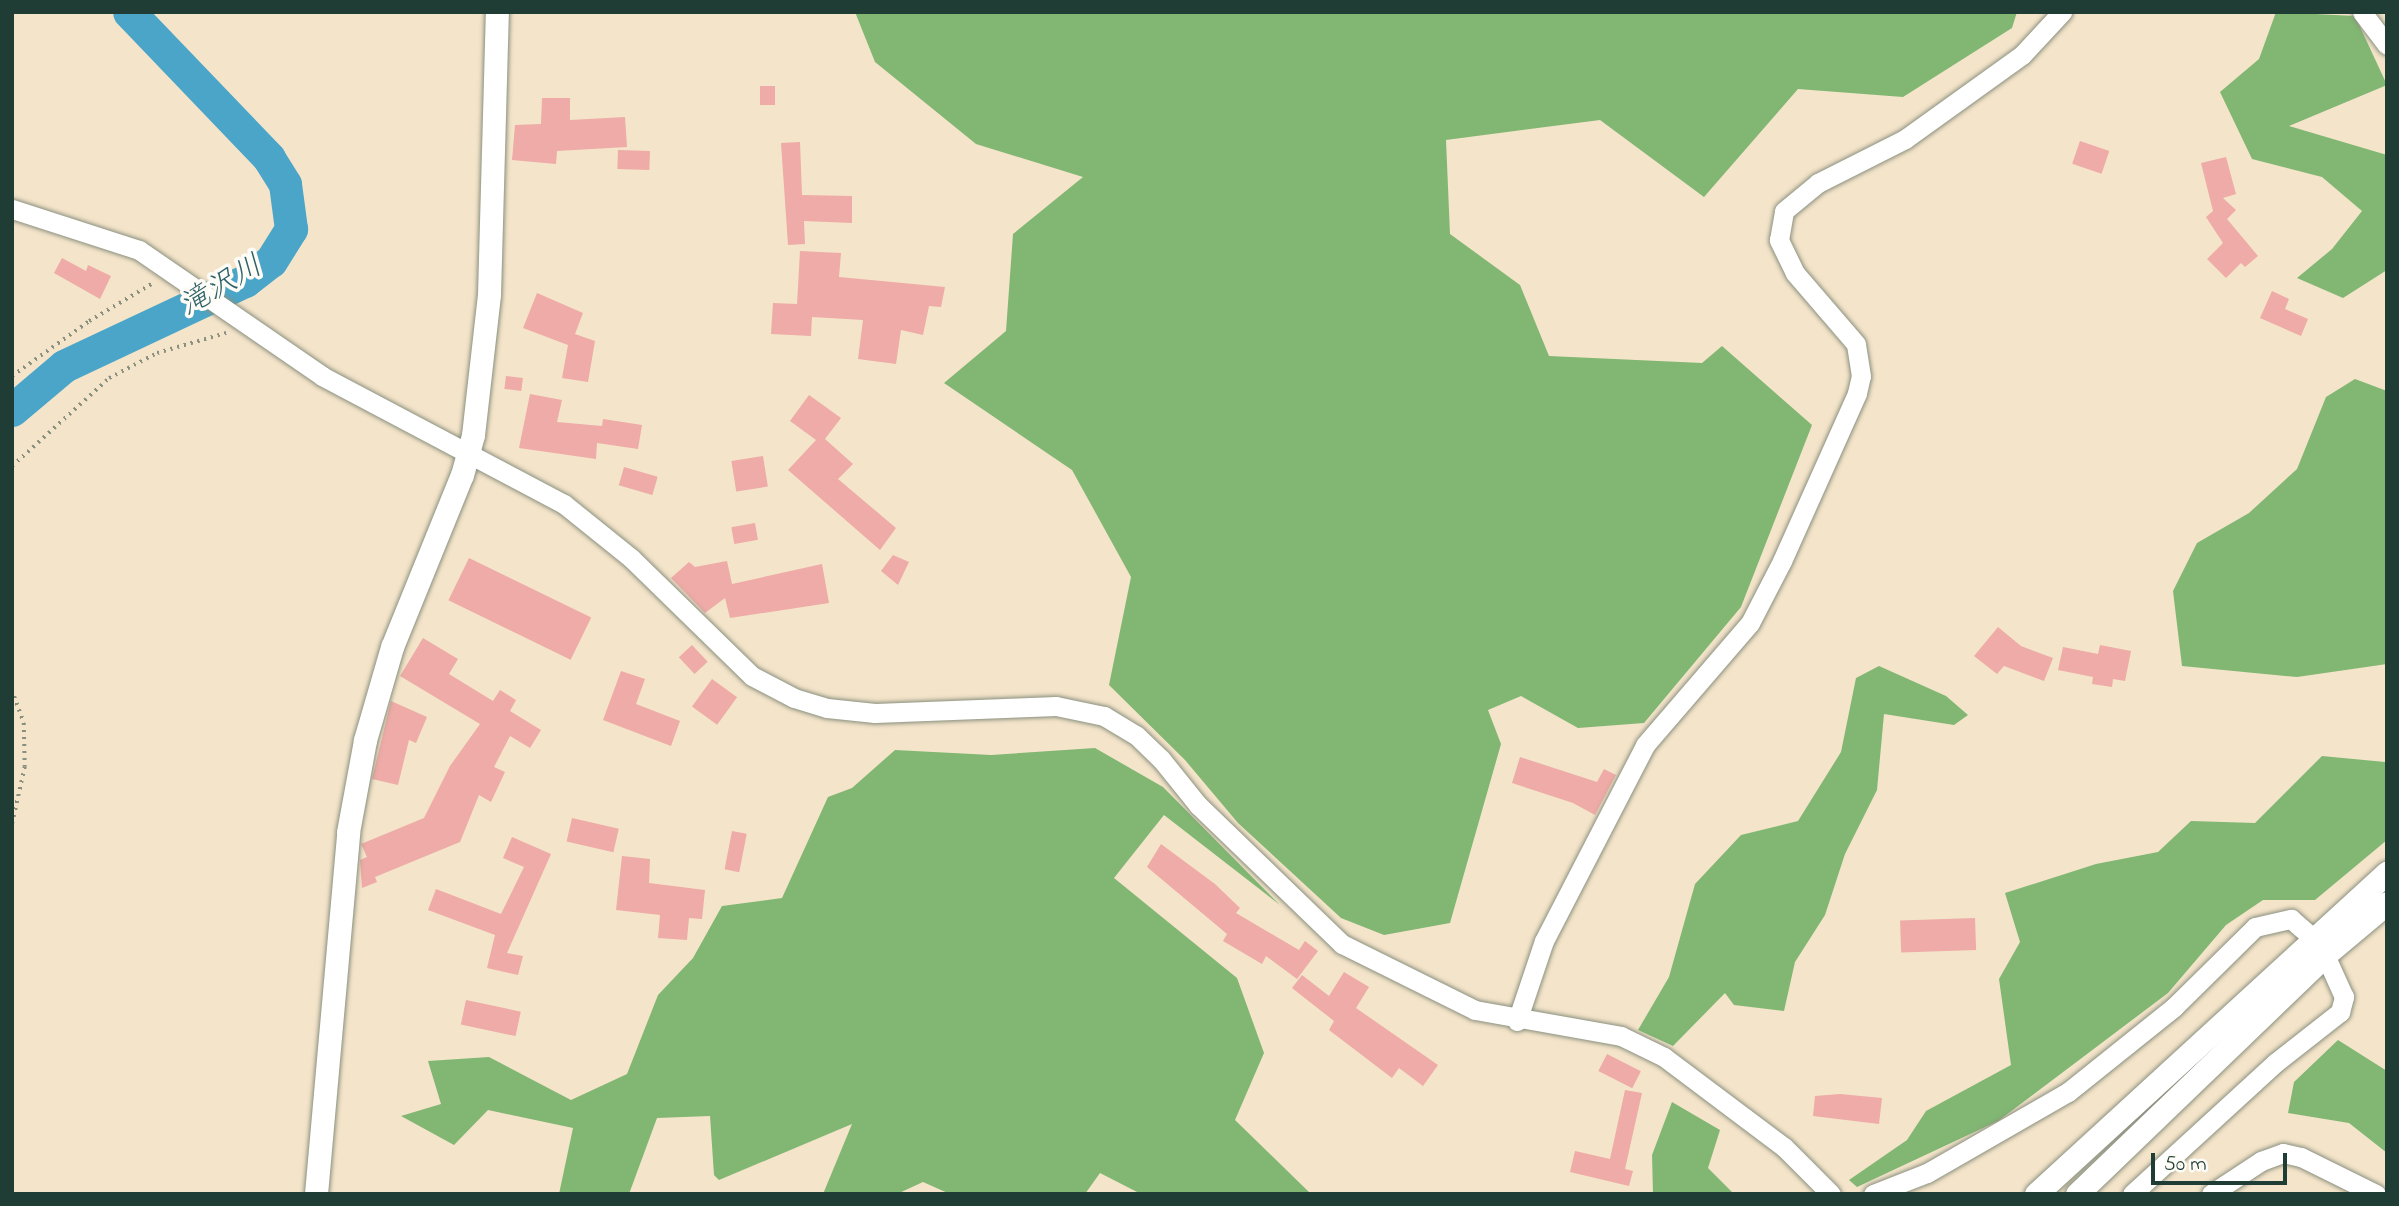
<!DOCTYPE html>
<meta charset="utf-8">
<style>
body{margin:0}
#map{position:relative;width:2399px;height:1206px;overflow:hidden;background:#f4e4ca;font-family:"Indie Flower","Klee One",sans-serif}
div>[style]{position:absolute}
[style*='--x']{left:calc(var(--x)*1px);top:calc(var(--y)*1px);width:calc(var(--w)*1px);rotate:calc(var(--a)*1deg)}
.forest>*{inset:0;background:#81b773}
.river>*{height:33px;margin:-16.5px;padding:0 16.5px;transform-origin:16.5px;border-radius:16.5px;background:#4aa5c8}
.building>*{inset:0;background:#eeaba7;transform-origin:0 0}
.path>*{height:3.5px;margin-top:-1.75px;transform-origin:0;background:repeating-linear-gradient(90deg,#8a907f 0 2px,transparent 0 7px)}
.roads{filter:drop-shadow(0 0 2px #8a907f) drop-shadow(0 0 2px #8a907f)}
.minor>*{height:19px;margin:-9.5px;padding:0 9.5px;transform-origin:9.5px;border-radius:9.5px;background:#fff}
.tertiary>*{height:23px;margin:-11.5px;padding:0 11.5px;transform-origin:11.5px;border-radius:11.5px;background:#fff}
span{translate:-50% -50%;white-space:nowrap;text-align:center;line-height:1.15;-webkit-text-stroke:7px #fdfcf7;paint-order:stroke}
.water-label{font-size:30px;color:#2e6168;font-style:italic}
.frame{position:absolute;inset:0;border:14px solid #1f3d34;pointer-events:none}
.scale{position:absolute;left:2151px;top:1153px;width:136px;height:32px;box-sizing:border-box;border:4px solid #1f3d34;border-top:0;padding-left:9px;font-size:21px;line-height:24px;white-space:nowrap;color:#1f3d34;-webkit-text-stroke:5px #fdfcf7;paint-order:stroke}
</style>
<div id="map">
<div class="forest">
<i style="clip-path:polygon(855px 12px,2017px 12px,2012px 28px,1903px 97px,1798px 89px,1704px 197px,1600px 120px,1446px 140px,1450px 234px,1520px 285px,1549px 356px,1702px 363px,1722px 346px,1812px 425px,1741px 607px,1644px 723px,1578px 728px,1521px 696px,1488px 710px,1501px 744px,1450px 923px,1384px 935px,1341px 918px,1238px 823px,1185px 760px,1109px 685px,1131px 577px,1072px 470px,944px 383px,1006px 331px,1013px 234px,1083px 177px,976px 144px,875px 62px)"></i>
<i style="clip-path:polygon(2276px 12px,2355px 16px,2387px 85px,2289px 126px,2387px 155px,2387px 270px,2343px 298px,2297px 278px,2332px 249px,2362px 211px,2322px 177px,2252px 159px,2220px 92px,2259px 59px)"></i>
<i style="clip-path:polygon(2355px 379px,2387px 391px,2387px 664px,2297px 677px,2182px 666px,2173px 591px,2197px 543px,2249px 513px,2297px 469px,2326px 397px)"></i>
<i style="clip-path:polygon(1879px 666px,1946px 696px,1968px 715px,1954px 725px,1884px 714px,1877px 790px,1845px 854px,1825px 915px,1795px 962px,1784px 1011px,1734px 1005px,1725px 993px,1673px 1046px,1638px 1030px,1669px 977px,1695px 884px,1741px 835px,1798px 821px,1841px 752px,1856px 678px)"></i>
<i style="clip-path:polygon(1095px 748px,1163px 787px,1280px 905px,1164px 815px,1114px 878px,1237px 978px,1264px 1053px,1235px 1120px,1311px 1194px,1141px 1194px,1100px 1173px,1085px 1194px,950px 1194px,923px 1182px,897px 1194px,823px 1194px,852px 1124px,719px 1180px,714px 1175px,710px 1116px,657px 1118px,629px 1194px,559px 1194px,573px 1128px,488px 1110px,454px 1145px,401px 1116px,441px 1104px,428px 1061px,489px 1057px,571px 1100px,627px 1074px,658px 995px,693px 958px,722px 906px,782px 898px,828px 797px,852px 788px,895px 750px,991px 755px)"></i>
<i style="clip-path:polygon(2322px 756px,2385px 762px,2387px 840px,2315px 900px,2263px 900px,2226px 925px,2168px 993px,1998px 1121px,1857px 1187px,1849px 1180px,1907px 1140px,1926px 1111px,2011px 1065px,1999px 979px,2020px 942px,2005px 893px,2096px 864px,2158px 852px,2191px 821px,2255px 823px)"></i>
<i style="clip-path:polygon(2338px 1040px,2387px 1071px,2387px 1153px,2349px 1123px,2288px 1113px,2294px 1082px)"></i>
<i style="clip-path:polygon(1672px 1102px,1720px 1130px,1708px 1168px,1734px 1194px,1653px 1194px,1652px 1155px)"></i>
</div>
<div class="river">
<i style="--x:12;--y:410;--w:68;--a:-40.2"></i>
<i style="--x:64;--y:366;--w:200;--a:-25.2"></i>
<i style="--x:245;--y:281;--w:33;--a:-38"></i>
<i style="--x:271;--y:261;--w:38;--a:-58"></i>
<i style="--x:291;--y:229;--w:45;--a:-97.6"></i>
<i style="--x:285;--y:184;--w:31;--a:-122"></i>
<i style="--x:269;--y:158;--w:202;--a:-133.8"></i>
</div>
<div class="building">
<i style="left:760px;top:86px;width:15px;height:19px"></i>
<i style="clip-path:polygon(542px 98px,570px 98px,570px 120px,625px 117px,627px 147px,557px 151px,556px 164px,512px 160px,515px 125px,541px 124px)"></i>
<i style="left:2080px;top:141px;width:31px;height:24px;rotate:19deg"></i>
<i style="clip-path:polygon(800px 142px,802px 195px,852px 196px,852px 223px,804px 221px,805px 244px,788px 245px,781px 143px)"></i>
<i style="left:618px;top:150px;width:32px;height:19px;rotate:2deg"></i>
<i style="clip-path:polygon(2226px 157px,2236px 194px,2223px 198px,2236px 210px,2227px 219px,2258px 256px,2245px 267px,2241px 263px,2226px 278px,2207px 259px,2223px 243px,2206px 217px,2213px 211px,2201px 163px)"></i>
<i style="clip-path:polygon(800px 251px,841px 253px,839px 277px,945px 287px,941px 307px,929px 306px,923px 335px,901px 330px,896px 364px,858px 359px,863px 320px,812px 317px,811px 336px,771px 334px,773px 303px,797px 304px)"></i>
<i style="clip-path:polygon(62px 258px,86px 271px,88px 265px,111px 276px,100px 299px,54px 273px)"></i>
<i style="clip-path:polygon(2272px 291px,2289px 299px,2285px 309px,2308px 319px,2301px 336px,2260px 318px)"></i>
<i style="clip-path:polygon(537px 293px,583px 313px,575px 334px,595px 341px,588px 382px,562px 378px,568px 345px,523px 328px)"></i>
<i style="left:506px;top:376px;width:17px;height:13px;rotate:7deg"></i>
<i style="clip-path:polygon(530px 394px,562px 400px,557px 422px,602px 426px,603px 419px,642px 425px,638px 449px,597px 443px,596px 459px,519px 448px)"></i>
<i style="clip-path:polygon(809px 395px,841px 418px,825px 439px,853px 464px,838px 479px,896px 528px,880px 550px,788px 470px,816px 440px,790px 421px)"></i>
<i style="left:763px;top:456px;width:31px;height:32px;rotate:81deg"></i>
<i style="left:624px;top:467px;width:35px;height:19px;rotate:16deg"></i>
<i style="left:755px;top:523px;width:17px;height:24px;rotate:80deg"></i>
<i style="clip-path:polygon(893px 555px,909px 562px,898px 585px,881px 571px)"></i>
<i style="left:469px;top:558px;width:136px;height:47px;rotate:26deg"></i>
<i style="clip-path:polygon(727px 561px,732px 584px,822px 564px,829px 603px,730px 618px,725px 598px,705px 613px,671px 578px,689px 562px,695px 567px)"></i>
<i style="clip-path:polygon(1998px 627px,2021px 646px,2053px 658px,2044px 681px,2004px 666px,1997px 674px,1974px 656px)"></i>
<i style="clip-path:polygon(423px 638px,458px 659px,449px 674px,493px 701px,500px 690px,516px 700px,510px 711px,541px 730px,530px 748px,510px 736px,494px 767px,505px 772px,491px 802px,479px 795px,460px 842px,375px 877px,377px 882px,362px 888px,360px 860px,367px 857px,361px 844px,424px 818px,450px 766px,480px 724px,400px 676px)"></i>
<i style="left:692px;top:645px;width:23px;height:18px;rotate:47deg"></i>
<i style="clip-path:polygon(2100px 645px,2131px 651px,2125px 681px,2113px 679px,2112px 687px,2092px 684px,2093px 677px,2058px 670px,2063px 647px,2098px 654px)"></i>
<i style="clip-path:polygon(621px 671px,645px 679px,636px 704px,680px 721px,671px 746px,603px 720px)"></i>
<i style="left:712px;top:679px;width:31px;height:34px;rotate:36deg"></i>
<i style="clip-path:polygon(391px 701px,427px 717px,416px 743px,409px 740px,398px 785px,372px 779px)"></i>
<i style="clip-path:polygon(1520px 757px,1597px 782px,1604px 769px,1616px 775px,1595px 815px,1573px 803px,1512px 783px)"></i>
<i style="left:572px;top:818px;width:48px;height:24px;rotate:13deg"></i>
<i style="left:732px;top:831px;width:15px;height:39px;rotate:11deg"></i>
<i style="clip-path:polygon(512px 837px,551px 854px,507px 953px,523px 956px,518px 975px,487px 968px,495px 935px,428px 910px,436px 889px,501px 914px,524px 867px,503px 858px)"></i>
<i style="clip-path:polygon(1161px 844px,1215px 884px,1240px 908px,1236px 913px,1299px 950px,1305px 941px,1318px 951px,1297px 979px,1266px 956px,1262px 964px,1223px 941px,1227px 934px,1147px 867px)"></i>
<i style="clip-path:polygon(622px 856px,650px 859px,649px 883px,705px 890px,702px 919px,689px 918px,687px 940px,658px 938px,660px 915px,616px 910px)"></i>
<i style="left:1975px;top:918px;width:32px;height:75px;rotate:88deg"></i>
<i style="clip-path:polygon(1344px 972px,1369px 987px,1356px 1008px,1438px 1065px,1423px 1086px,1399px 1068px,1392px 1078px,1329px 1030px,1334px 1021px,1292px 988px,1302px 975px,1329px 996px)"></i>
<i style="left:466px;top:1000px;width:56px;height:25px;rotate:12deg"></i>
<i style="left:1607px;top:1054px;width:38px;height:19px;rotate:27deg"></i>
<i style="clip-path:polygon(1625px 1090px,1642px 1093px,1625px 1169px,1633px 1171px,1629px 1186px,1570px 1172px,1575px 1151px,1610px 1159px)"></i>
<i style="clip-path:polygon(1840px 1094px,1882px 1098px,1879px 1124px,1813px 1116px,1815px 1096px)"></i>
</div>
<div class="path">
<i style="--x:12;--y:376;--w:95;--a:-35.5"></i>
<i style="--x:89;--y:321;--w:74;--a:-30.7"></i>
<i style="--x:12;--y:466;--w:131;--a:-42.2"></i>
<i style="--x:109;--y:378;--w:54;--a:-27.5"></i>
<i style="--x:157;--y:353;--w:72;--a:-16.2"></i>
<i style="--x:12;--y:690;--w:35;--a:70"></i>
<i style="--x:24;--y:723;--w:44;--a:88.7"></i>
<i style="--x:25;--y:767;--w:59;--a:102.6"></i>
</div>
<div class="roads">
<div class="minor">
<i style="--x:2362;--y:12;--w:41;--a:52.9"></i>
<i style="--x:12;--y:209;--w:133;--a:17.9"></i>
<i style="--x:139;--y:250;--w:222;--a:34.5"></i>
<i style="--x:322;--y:376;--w:274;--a:27.9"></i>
<i style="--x:564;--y:504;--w:86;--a:38.9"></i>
<i style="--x:631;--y:558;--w:169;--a:44.3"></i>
<i style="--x:752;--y:676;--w:47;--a:27.6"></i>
<i style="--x:794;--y:698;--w:34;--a:17"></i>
<i style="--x:827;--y:708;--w:48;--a:5.9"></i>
<i style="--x:875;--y:713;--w:181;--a:-2.2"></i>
<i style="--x:1056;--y:706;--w:49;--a:11.8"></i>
<i style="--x:1104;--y:716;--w:37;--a:31"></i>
<i style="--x:1136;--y:735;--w:35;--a:44"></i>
<i style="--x:1161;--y:759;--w:59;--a:51.2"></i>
<i style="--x:1198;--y:805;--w:200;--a:44"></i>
<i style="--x:1342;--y:944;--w:148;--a:26.4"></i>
<i style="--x:1475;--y:1010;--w:148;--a:10.1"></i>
<i style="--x:1621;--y:1036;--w:48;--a:26"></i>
<i style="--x:1664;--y:1057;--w:150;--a:36.9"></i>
<i style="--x:1784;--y:1147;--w:66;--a:45"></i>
<i style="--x:1517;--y:1021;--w:84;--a:-71.4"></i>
<i style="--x:1544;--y:941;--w:220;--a:-62.7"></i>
<i style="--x:1645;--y:745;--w:161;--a:-49.3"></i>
<i style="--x:1750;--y:623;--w:70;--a:-62.7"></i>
<i style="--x:1782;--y:561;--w:184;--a:-65.9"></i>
<i style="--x:1857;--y:393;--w:17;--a:-77"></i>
<i style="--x:1861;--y:376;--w:32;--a:-99"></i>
<i style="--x:1856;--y:344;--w:94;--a:-130.7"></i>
<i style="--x:1795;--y:273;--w:37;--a:-116"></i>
<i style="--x:1779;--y:240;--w:29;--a:-80"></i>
<i style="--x:1784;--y:211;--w:44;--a:-39.5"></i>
<i style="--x:1818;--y:183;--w:97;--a:-26.8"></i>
<i style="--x:1905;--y:139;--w:144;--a:-35.7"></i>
<i style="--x:2022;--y:55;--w:59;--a:-47.1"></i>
<i style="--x:1873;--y:1194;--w:58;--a:-21.3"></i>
<i style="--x:1927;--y:1173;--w:163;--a:-29.9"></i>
<i style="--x:2068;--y:1092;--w:136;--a:-38.7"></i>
<i style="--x:2174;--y:1007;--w:114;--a:-44.6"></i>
<i style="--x:2255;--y:927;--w:37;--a:-13"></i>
<i style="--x:2291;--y:919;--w:32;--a:41"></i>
<i style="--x:2132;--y:1194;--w:194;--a:-42.5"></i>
<i style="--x:2275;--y:1063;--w:83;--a:-38.1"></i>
<i style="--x:2340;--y:1012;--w:16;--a:-75"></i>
<i style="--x:2344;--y:997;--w:46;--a:-114.3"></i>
<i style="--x:2211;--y:1194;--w:60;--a:-33.4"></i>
<i style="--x:2261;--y:1161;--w:23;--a:-20"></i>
<i style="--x:2283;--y:1153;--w:18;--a:13"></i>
<i style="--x:2301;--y:1157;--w:84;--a:26.3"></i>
</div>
<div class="tertiary">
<i style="--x:316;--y:1194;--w:363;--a:-84.9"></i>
<i style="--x:348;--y:832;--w:94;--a:-79.5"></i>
<i style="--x:365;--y:740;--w:97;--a:-73.8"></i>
<i style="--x:392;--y:647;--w:186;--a:-67.9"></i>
<i style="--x:462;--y:475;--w:41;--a:-74.6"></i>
<i style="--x:473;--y:435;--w:142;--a:-83.5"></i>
<i style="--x:489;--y:294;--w:282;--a:-88.4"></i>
<i style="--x:2036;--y:1194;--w:476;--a:-42.5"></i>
<i style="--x:2077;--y:1194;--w:344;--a:-43.9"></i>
<i style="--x:2325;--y:955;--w:81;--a:-40"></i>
</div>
</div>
<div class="water-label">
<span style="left:222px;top:287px;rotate:-30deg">滝沢川</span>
</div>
<div class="frame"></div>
<div class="scale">50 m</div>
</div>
